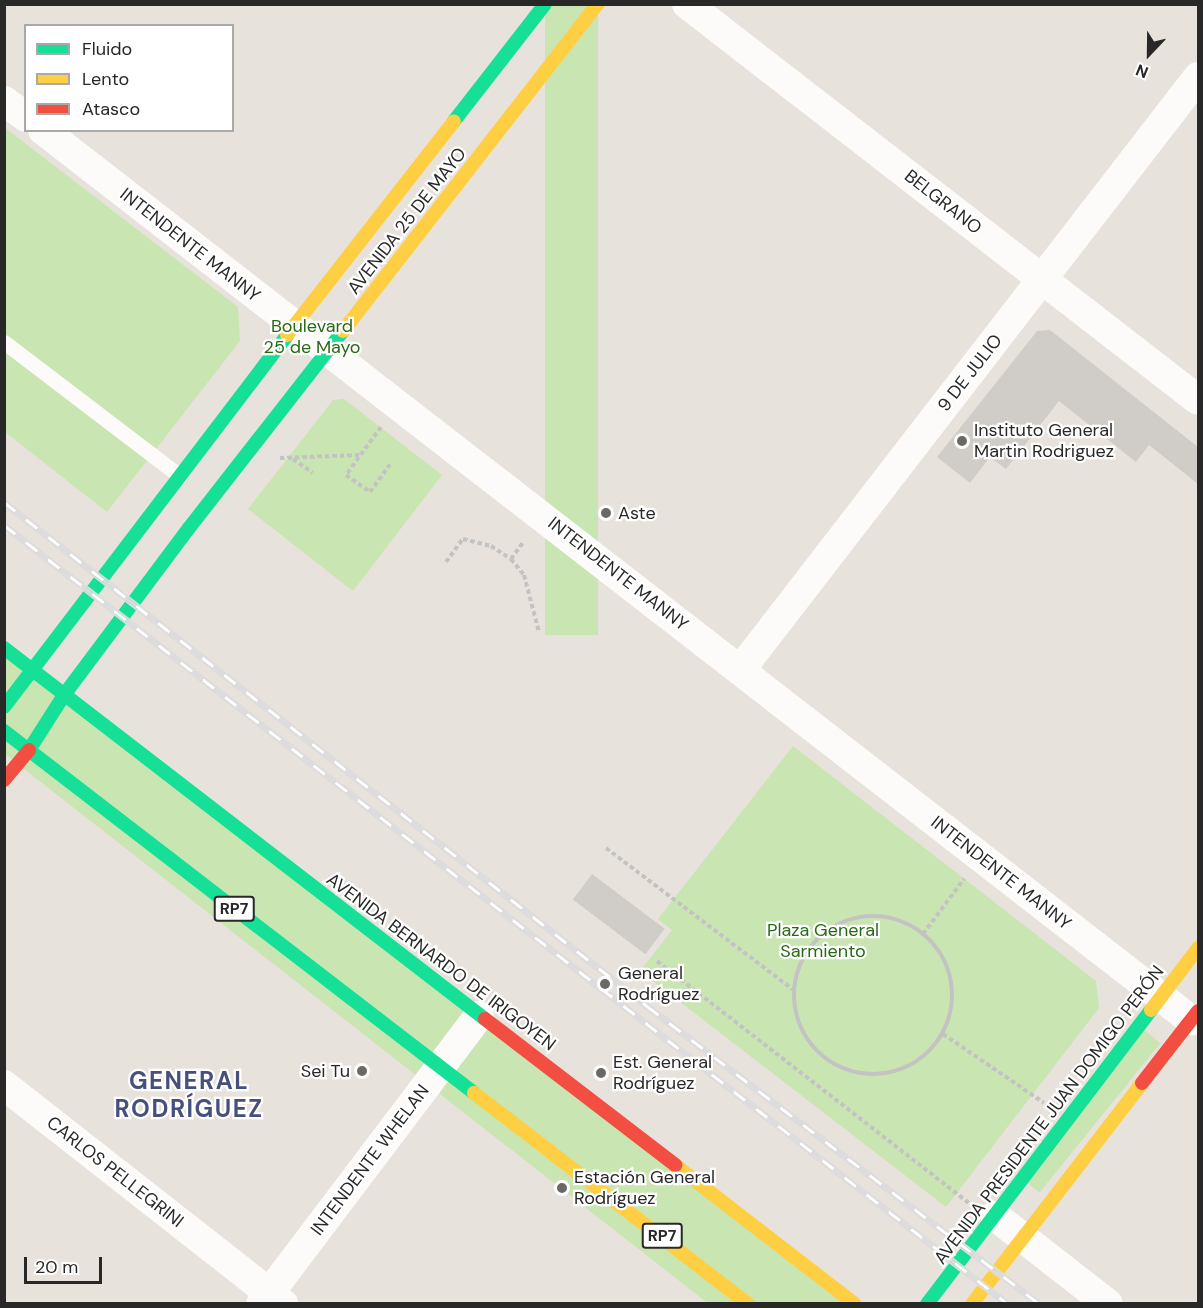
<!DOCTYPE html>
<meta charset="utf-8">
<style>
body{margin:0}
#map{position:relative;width:1203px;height:1308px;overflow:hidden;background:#e8e2dc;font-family:"DM Sans",sans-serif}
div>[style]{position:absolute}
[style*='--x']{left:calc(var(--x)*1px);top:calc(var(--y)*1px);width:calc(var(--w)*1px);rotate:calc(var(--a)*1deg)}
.green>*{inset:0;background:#c9e5b2;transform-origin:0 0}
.building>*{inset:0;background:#d0ccc8;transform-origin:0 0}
.path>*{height:4px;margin-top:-2px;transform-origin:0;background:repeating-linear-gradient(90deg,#c4c3c3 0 4.5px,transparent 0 7.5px)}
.path>.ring{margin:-2px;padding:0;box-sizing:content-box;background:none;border:4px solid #c4c3c3;border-radius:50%}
.lane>*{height:15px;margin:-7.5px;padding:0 7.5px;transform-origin:7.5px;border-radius:7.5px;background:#fcfbfa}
.street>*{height:30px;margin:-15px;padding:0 15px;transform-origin:15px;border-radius:15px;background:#fcfbfa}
.fast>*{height:14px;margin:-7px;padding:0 7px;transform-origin:7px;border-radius:7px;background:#16e098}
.slow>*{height:14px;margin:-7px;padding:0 7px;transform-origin:7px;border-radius:7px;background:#ffcf43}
.jam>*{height:14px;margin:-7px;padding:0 7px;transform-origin:7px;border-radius:7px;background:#f24e42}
.rail>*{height:7px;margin-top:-3.5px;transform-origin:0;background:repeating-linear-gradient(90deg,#fff 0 14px,#dcdcde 0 28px);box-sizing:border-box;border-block:2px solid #dcdcde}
.dots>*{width:16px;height:16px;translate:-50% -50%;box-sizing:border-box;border:3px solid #fff;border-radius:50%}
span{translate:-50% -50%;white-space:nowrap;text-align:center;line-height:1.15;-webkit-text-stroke:4.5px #fff;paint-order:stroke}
.shield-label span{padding:2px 4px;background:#fff;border:2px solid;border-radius:4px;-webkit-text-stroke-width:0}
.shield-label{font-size:16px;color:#282828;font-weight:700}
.street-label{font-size:18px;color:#282828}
.park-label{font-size:18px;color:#276914}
.poi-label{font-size:18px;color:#282828}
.left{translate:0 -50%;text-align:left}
.right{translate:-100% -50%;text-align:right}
.district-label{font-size:24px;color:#45507c;font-weight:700;letter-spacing:1.5px}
.frame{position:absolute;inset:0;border:6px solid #282828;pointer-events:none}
.legend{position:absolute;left:24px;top:24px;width:210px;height:108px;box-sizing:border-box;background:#fff;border:2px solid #a9a9a9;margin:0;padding:8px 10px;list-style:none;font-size:18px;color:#282828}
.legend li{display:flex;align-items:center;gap:12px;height:30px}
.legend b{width:30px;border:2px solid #a9a9a9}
.north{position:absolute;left:1119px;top:24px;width:60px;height:60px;-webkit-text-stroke:4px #fff;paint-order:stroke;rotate:202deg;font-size:16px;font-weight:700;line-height:24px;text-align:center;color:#282828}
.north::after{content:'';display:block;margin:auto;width:21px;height:27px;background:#282828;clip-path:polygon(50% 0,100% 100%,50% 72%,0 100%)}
.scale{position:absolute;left:24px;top:1257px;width:78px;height:27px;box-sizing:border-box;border:3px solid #282828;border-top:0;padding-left:8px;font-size:18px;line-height:21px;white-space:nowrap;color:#282828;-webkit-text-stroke:4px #fff;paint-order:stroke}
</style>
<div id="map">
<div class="green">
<i style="left:545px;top:5px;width:53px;height:630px"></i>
<i style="clip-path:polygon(4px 127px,238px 307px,240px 341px,107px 512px,5px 432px)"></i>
<i style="clip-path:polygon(344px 399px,442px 475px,353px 591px,248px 509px,333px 400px)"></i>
<i style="left:4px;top:648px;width:1074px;height:83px;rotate:38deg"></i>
<i style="clip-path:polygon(793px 746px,1096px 981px,1099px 1008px,946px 1207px,640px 971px,672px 930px,658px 919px)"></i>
<i style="left:1144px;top:1030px;width:21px;height:192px;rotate:39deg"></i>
</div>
<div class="building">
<i style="clip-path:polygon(1050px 330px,1198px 447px,1198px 484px,1149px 445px,1136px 462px,1059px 401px,1006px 469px,990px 457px,970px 483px,937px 457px,1037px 331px)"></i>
<i style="left:592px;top:874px;width:91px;height:32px;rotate:37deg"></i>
</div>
<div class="path">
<i style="--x:381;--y:427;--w:59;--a:126.1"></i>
<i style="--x:346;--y:475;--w:29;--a:35"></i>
<i style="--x:370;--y:492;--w:34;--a:-54"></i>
<i style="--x:280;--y:458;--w:80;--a:-2.1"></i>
<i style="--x:293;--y:459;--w:24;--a:35"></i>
<i style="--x:511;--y:559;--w:22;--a:-54"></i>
<i style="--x:446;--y:562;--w:29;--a:-54"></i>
<i style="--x:463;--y:539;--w:29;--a:14"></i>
<i style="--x:491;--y:546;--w:24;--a:33"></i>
<i style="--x:511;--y:559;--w:21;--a:51"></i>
<i style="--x:524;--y:575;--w:59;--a:75.3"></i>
<i style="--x:606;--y:848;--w:236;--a:37.1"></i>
<i class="ring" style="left:794px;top:916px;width:154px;height:154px"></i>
<i style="--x:923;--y:934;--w:69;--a:-53.3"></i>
<i style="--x:657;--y:961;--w:395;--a:37.8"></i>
<i style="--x:943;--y:1034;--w:122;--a:34.3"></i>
</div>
<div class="lane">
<i style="--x:4;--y:342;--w:221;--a:37.3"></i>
</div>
<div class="street">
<i style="--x:687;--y:4;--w:646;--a:37.77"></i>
<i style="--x:4;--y:101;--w:27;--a:36"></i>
<i style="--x:43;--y:130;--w:1453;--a:37.79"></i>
<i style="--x:741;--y:669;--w:748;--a:-52.33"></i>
<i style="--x:4;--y:1085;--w:355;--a:38.1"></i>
<i style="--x:995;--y:1216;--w:143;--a:37.9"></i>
<i style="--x:261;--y:1304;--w:361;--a:-52.9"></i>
</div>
<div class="fast">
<i style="--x:454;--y:121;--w:148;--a:-52.1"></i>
<i style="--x:4;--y:648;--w:607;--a:37.64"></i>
<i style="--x:4;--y:707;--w:467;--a:-52.7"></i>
<i style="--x:4;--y:731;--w:593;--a:37.6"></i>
<i style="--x:29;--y:750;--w:65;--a:-57.5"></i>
<i style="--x:64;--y:695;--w:209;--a:-53.2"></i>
<i style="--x:189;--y:528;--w:250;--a:-52"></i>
<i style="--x:927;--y:1304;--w:370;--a:-52.7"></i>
</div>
<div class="slow">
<i style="--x:343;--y:331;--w:415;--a:-52.1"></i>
<i style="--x:287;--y:335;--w:271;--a:-52"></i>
<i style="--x:1151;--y:1010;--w:78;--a:-52.8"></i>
<i style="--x:474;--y:1093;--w:346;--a:37.6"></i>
<i style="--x:675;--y:1165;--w:227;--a:37.7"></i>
<i style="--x:972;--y:1304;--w:279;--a:-52.4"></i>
</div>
<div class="jam">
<i style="--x:4;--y:780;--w:39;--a:-50"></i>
<i style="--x:485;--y:1019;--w:240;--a:37.5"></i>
<i style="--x:1142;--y:1083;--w:91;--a:-52.1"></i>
</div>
<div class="rail">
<i style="--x:4;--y:502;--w:817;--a:38.09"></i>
<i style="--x:647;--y:1006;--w:492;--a:37.2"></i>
<i style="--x:4;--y:525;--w:1271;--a:37.81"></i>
</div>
<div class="dots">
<i style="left:962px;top:441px;background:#6b6967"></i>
<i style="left:606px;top:513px;background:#6b6967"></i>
<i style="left:605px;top:984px;background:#6b6967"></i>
<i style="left:362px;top:1071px;background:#6b6967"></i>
<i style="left:601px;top:1073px;background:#6b6967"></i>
<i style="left:562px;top:1188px;background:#6b6967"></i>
</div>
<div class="shield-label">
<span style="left:234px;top:909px">RP7</span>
<span style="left:662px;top:1236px">RP7</span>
</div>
<div class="street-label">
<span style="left:943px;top:202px;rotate:38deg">BELGRANO</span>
<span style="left:407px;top:221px;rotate:-52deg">AVENIDA 25 DE MAYO</span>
<span style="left:190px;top:245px;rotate:38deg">INTENDENTE MANNY</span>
<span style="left:970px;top:373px;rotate:-52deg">9 DE JULIO</span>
<span style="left:618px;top:574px;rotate:38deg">INTENDENTE MANNY</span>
<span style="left:1001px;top:873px;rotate:38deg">INTENDENTE MANNY</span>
<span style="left:441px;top:962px;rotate:37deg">AVENIDA BERNARDO DE IRIGOYEN</span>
<span style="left:1049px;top:1115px;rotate:-53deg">AVENIDA PRESIDENTE JUAN DOMIGO PERÓN</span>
<span style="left:370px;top:1160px;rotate:-53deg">INTENDENTE WHELAN</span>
<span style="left:115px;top:1172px;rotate:38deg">CARLOS PELLEGRINI</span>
</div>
<div class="park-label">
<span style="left:312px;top:337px">Boulevard<br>25 de Mayo</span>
<span style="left:823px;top:941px">Plaza General<br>Sarmiento</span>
</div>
<div class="poi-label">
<span class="left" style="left:974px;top:441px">Instituto General<br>Martin Rodriguez</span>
<span class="left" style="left:618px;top:513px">Aste</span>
<span class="left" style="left:618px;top:984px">General<br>Rodríguez</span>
<span class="left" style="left:613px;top:1073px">Est. General<br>Rodríguez</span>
<span class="right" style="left:350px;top:1071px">Sei Tu</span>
<span class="left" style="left:574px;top:1188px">Estación General<br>Rodríguez</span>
</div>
<div class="district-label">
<span style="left:189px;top:1095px">GENERAL<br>RODRÍGUEZ</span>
</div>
<div class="frame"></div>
<ul class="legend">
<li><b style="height:8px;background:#16e098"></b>Fluido</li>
<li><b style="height:8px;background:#ffcf43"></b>Lento</li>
<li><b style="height:8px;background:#f24e42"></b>Atasco</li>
</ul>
<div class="north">N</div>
<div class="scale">20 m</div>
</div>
